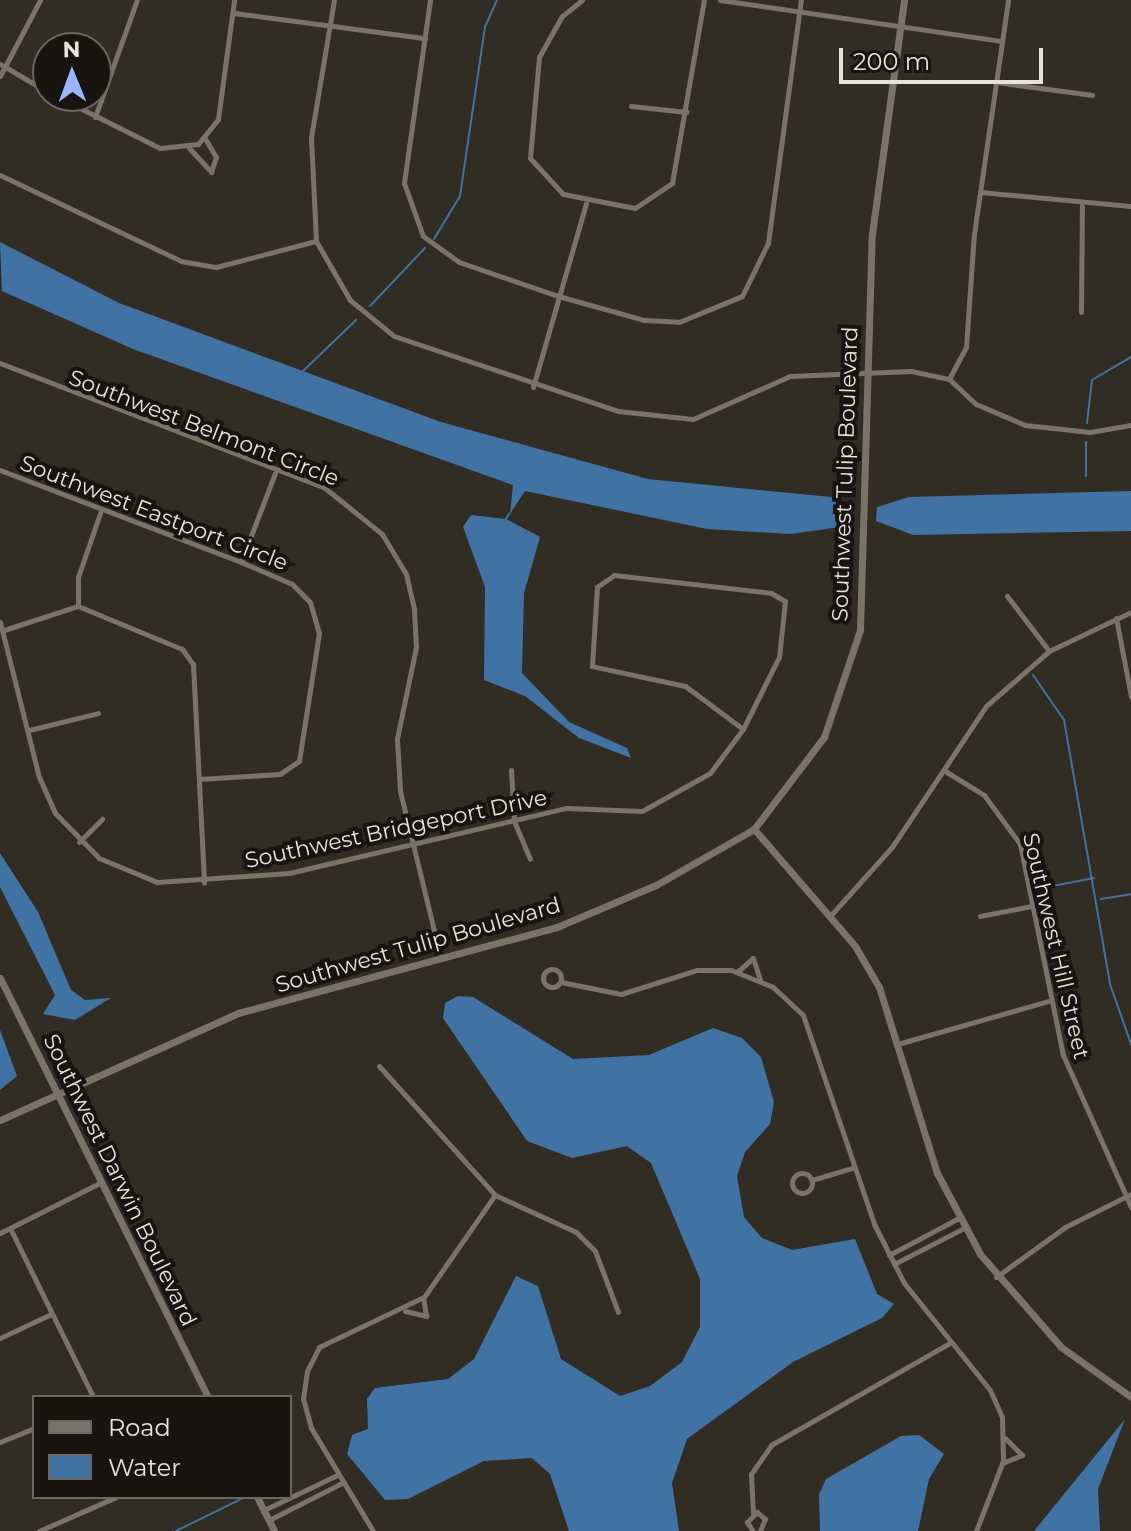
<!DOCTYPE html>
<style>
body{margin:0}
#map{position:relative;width:1131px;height:1531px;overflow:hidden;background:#322d23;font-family:Montserrat,sans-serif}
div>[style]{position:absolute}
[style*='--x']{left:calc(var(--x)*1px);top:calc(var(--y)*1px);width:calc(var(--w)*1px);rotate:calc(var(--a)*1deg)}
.water>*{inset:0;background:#4172a4}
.stream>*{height:2px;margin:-1px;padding:0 1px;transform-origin:1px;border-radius:1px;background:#4172a4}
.street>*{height:5px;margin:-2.5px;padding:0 2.5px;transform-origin:2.5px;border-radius:2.5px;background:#7a7368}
.street>.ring{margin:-2.5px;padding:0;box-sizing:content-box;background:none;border:5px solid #7a7368;border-radius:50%}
.secondary>*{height:7px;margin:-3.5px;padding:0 3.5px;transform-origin:3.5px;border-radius:3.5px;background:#7a7368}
span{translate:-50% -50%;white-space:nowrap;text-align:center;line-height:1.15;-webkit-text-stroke:8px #181511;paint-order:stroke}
.street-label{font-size:22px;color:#e6e2dc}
.legend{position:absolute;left:32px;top:1395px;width:260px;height:104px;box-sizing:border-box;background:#181511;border:2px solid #6a6762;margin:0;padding:10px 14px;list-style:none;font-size:24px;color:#e6e2dc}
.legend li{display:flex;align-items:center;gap:16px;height:40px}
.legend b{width:40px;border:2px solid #6a6762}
.north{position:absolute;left:32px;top:32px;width:80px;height:80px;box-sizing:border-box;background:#181511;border:2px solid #6a6762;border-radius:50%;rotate:359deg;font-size:22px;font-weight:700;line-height:32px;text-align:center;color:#e6e2dc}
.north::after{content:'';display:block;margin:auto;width:28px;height:36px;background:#9bb4fd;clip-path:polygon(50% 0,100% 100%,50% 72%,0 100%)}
.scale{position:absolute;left:839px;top:48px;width:204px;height:36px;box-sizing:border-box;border:4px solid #e6e2dc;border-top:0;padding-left:10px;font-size:24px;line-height:28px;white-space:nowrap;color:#e6e2dc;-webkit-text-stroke:6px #181511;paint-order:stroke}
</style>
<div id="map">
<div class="water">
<i style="clip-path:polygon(0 242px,119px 303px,441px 422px,648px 479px,831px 497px,847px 506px,848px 526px,790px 534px,707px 529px,525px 491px,510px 514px,513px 485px,133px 349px,2px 291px)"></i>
<i style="clip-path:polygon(1131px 491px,1131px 531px,913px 535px,876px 521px,877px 507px,909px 497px)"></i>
<i style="clip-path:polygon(471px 515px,506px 519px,540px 537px,524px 593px,522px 673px,569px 722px,627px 748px,631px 758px,579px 738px,525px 696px,484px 680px,485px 587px,463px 527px)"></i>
<i style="clip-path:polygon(0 853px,38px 912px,71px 990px,85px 1000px,111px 998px,75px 1020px,43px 1014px,55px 995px,0 887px)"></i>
<i style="clip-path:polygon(458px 996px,473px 997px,573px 1059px,649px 1055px,713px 1028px,742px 1038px,761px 1057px,774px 1102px,770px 1124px,745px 1152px,737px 1176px,744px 1217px,762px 1238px,792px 1250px,855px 1239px,877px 1294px,894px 1304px,882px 1318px,793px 1362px,687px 1439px,672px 1483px,679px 1531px,569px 1531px,550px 1474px,532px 1458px,484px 1461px,408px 1499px,385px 1500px,347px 1454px,352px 1435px,368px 1429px,367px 1399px,375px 1388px,448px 1379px,474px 1359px,516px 1276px,538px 1286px,561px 1359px,620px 1396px,650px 1386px,682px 1362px,700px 1327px,700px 1279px,651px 1163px,627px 1146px,572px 1158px,527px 1141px,443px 1018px,445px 1003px)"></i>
<i style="clip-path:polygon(0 1030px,17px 1076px,0 1090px)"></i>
<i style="clip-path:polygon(1125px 1419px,1098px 1489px,1100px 1531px,1034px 1531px)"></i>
<i style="clip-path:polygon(919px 1435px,944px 1454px,929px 1479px,918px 1531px,820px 1531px,819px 1494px,826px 1479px,901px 1436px)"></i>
</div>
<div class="stream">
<i style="--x:434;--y:239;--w:50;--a:-58.8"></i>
<i style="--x:460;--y:196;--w:171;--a:-81.6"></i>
<i style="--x:485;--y:27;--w:30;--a:-66"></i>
<i style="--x:370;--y:306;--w:80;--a:-46.5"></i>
<i style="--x:303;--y:371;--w:74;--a:-43.9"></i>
<i style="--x:1087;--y:423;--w:43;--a:-83.4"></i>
<i style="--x:1092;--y:380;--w:45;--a:-30.5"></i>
<i style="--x:1086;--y:476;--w:34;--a:-90"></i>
<i style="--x:506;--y:519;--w:6;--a:-59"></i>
<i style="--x:1033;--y:675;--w:55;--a:55.4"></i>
<i style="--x:1064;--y:720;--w:268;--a:80.1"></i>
<i style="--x:1110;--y:984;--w:64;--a:70.7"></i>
<i style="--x:1037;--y:889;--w:58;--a:-10.9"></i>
<i style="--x:1101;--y:899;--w:30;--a:-9"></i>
<i style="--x:176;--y:1531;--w:75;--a:-26.2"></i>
</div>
<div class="street">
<i style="--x:334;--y:0;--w:140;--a:99.5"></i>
<i style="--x:311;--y:138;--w:103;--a:87.2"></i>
<i style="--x:316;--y:241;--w:68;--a:60"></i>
<i style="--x:350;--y:300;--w:57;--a:39.3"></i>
<i style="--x:394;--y:336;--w:236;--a:18.5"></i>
<i style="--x:618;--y:411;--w:75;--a:6.1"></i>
<i style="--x:693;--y:419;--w:106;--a:-23.9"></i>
<i style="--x:790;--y:376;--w:121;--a:-2.4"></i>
<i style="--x:911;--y:371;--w:39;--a:12"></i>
<i style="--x:949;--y:379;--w:37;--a:43"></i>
<i style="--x:976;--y:404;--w:53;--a:23.2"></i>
<i style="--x:1025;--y:425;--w:65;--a:6.1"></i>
<i style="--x:1090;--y:432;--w:42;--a:-9.7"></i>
<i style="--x:430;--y:0;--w:185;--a:98.1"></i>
<i style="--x:404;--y:183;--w:56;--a:70.3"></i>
<i style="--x:423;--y:236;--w:44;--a:35.8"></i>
<i style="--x:459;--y:262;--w:105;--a:19"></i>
<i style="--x:558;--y:296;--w:89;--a:15.6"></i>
<i style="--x:644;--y:320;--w:35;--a:3"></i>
<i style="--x:679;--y:322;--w:68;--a:-22.4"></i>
<i style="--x:742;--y:296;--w:59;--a:-63.9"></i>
<i style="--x:768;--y:243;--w:245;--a:-82.3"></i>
<i style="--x:582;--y:0;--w:26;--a:141"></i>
<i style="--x:562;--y:16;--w:47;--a:119.3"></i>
<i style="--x:539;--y:57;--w:101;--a:95.1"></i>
<i style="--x:530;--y:158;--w:49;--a:47.5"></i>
<i style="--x:563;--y:194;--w:73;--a:11"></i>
<i style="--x:635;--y:208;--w:45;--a:-34"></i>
<i style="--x:672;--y:183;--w:186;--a:-80.1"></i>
<i style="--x:720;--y:0;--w:285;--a:8.3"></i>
<i style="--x:234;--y:13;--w:193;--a:7.5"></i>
<i style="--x:0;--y:64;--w:56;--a:30.3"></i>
<i style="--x:0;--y:76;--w:86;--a:-62.2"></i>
<i style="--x:996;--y:82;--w:97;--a:7.7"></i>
<i style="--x:56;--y:96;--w:116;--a:26.6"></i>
<i style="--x:160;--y:148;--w:38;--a:-6"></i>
<i style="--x:198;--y:144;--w:32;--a:-51"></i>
<i style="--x:218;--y:119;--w:120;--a:-82.3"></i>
<i style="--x:631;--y:106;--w:56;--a:6.1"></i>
<i style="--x:95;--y:117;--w:124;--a:-70.3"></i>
<i style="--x:189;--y:148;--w:33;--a:47"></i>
<i style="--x:211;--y:172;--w:16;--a:-72"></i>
<i style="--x:216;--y:157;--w:21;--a:-121"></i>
<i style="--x:0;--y:175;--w:200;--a:25.4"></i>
<i style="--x:181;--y:261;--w:36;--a:10"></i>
<i style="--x:216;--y:267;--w:103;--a:-14.6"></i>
<i style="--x:980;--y:192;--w:152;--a:5.3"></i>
<i style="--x:1081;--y:312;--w:106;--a:-89.5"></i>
<i style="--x:0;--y:363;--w:348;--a:21"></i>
<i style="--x:325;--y:488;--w:73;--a:38.9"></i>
<i style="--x:382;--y:534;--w:47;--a:59"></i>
<i style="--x:406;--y:574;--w:37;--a:77"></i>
<i style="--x:414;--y:610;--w:37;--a:87"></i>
<i style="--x:416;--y:647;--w:94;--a:101.7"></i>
<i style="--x:397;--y:739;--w:52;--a:86.7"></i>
<i style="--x:400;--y:791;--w:173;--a:76.3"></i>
<i style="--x:949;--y:379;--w:36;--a:-62"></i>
<i style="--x:966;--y:347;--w:113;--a:-86"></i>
<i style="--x:974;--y:234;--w:236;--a:-81.7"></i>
<i style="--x:533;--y:387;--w:191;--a:-73.9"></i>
<i style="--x:0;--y:470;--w:258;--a:20.9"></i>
<i style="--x:241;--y:562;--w:56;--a:23.3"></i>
<i style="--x:292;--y:584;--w:25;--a:45"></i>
<i style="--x:310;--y:602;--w:32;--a:74"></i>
<i style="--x:319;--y:633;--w:130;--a:98.9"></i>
<i style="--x:299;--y:761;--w:23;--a:146"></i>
<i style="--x:280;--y:774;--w:81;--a:176.5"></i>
<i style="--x:241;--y:562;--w:95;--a:-69.1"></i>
<i style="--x:614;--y:575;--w:158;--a:6.5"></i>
<i style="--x:771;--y:593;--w:16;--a:30"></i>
<i style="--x:785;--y:601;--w:56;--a:96.1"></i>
<i style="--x:779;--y:657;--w:80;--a:116.6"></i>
<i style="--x:743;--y:729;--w:72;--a:-143.4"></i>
<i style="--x:685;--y:686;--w:95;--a:-167.9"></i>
<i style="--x:592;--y:666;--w:79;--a:-86.4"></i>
<i style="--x:597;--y:587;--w:21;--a:-35"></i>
<i style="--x:1007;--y:596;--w:69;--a:52.6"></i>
<i style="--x:78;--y:606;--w:29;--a:-90"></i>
<i style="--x:78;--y:577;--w:68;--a:-71"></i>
<i style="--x:1116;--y:618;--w:80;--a:79.2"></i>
<i style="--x:0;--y:622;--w:160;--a:75.9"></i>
<i style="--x:39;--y:777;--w:39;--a:66"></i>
<i style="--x:55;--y:813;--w:63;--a:45.6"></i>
<i style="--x:99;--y:858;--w:63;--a:22.5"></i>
<i style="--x:157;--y:882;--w:132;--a:-3.9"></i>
<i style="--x:289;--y:873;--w:285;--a:-13.2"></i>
<i style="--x:567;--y:808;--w:75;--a:2.3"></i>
<i style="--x:642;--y:811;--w:78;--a:-29.2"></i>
<i style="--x:710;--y:773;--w:55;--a:-53.1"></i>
<i style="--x:4;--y:630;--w:78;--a:-18"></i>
<i style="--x:78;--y:606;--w:113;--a:22.5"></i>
<i style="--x:182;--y:649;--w:19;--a:54"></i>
<i style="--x:193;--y:664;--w:219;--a:87.1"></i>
<i style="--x:29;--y:730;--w:71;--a:-13.8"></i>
<i style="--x:511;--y:770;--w:51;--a:86.6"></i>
<i style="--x:514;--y:821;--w:41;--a:67.2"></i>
<i style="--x:945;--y:771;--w:46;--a:31.6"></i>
<i style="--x:984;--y:795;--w:61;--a:53.7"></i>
<i style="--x:1020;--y:844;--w:215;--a:78.5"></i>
<i style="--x:1063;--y:1055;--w:167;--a:65.9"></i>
<i style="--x:79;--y:842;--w:33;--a:-45"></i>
<i style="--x:830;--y:916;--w:93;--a:-48.1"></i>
<i style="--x:892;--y:847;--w:169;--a:-56.3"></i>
<i style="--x:986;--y:706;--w:84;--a:-41.1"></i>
<i style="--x:1049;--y:651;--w:91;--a:-25.4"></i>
<i style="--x:980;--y:916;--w:53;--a:-10.9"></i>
<i class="ring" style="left:543px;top:969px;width:13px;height:13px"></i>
<i style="--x:737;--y:972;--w:21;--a:-41"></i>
<i style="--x:753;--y:958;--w:22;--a:72"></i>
<i style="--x:561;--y:982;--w:61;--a:11.3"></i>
<i style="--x:621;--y:994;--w:80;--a:-17.5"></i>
<i style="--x:697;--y:970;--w:34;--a:0"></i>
<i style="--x:731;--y:970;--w:45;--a:22"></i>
<i style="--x:773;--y:987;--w:41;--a:43"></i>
<i style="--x:803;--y:1015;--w:221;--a:71.2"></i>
<i style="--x:874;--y:1224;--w:66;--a:63"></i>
<i style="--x:904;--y:1283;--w:137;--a:51.2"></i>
<i style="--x:990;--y:1390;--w:30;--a:66"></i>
<i style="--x:1002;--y:1417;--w:44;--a:88.7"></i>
<i style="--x:1003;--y:1461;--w:75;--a:111.1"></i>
<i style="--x:901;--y:1043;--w:153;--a:-15.9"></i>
<i style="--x:379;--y:1066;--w:173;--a:48"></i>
<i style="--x:495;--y:1195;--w:89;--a:24.6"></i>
<i style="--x:576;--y:1232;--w:27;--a:45"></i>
<i style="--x:595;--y:1251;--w:65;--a:69.3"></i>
<i class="ring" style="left:792px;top:1173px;width:15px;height:15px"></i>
<i style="--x:812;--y:1180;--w:42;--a:-16.7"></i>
<i style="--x:10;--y:1228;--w:188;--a:63.8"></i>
<i style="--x:0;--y:1233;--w:112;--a:-26.6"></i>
<i style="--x:889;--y:1255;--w:79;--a:-27.9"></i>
<i style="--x:894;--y:1264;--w:79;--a:-27.2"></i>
<i style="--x:996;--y:1277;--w:85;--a:-35.9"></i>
<i style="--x:1065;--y:1227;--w:74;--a:-26.6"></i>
<i style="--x:405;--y:1311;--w:22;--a:13"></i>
<i style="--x:426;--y:1316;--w:18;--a:-99"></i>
<i style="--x:0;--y:1338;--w:56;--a:-25.2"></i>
<i style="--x:0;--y:1442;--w:37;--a:-22"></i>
<i style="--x:1002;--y:1463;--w:22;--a:-22"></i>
<i style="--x:1022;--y:1455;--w:24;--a:-135"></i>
<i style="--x:264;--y:1510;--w:83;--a:-25.6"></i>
<i style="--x:753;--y:1513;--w:39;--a:-93"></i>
<i style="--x:751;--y:1474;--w:35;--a:-55"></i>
<i style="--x:771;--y:1445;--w:204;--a:-29.7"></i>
<i style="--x:269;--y:1520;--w:84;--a:-26.9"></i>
<i style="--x:39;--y:1531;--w:84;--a:-23.8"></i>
<i style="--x:373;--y:1531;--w:120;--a:-121"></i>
<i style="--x:311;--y:1428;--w:30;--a:-105"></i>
<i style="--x:303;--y:1399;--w:28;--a:-82"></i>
<i style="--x:307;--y:1371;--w:27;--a:-63"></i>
<i style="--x:319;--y:1347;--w:116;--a:-25.5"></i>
<i style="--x:424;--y:1297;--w:124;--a:-55.2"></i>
<i style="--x:753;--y:1531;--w:11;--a:-124"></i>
<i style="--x:747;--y:1522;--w:14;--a:-45"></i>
<i style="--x:757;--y:1512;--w:11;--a:41"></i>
<i style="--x:765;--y:1519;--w:13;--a:113"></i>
</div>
<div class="secondary">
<i style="--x:754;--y:829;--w:155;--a:49.2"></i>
<i style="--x:855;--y:946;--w:48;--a:59.7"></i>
<i style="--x:879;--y:987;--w:195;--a:72.7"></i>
<i style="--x:937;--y:1173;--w:92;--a:62"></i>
<i style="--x:980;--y:1254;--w:123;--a:48.9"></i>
<i style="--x:1061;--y:1347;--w:86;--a:35.5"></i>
<i style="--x:0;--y:978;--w:468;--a:63.6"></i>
<i style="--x:0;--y:1120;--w:261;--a:-24.2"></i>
<i style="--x:238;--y:1013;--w:330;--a:-15.1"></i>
<i style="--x:557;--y:927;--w:108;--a:-23"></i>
<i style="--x:656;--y:885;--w:113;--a:-29.7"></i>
<i style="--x:754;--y:829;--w:116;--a:-52.7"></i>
<i style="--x:824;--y:737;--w:113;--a:-71.4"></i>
<i style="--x:860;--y:630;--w:396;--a:-88.3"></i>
<i style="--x:872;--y:234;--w:236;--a:-82.2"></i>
<i style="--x:257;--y:1497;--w:38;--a:63"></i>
</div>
<div class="street-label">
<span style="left:204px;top:428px;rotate:21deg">Southwest Belmont Circle</span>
<span style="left:845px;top:474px;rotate:-88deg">Southwest Tulip Boulevard</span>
<span style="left:154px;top:513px;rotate:21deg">Southwest Eastport Circle</span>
<span style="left:396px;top:829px;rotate:-12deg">Southwest Bridgeport Drive</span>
<span style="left:418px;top:945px;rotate:-16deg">Southwest Tulip Boulevard</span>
<span style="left:1056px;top:946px;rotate:77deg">Southwest Hill Street</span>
<span style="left:120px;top:1180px;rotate:64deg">Southwest Darwin Boulevard</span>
</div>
<ul class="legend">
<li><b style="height:10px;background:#7a7368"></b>Road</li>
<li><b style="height:22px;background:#4172a4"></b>Water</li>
</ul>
<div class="north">N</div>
<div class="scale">200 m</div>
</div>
